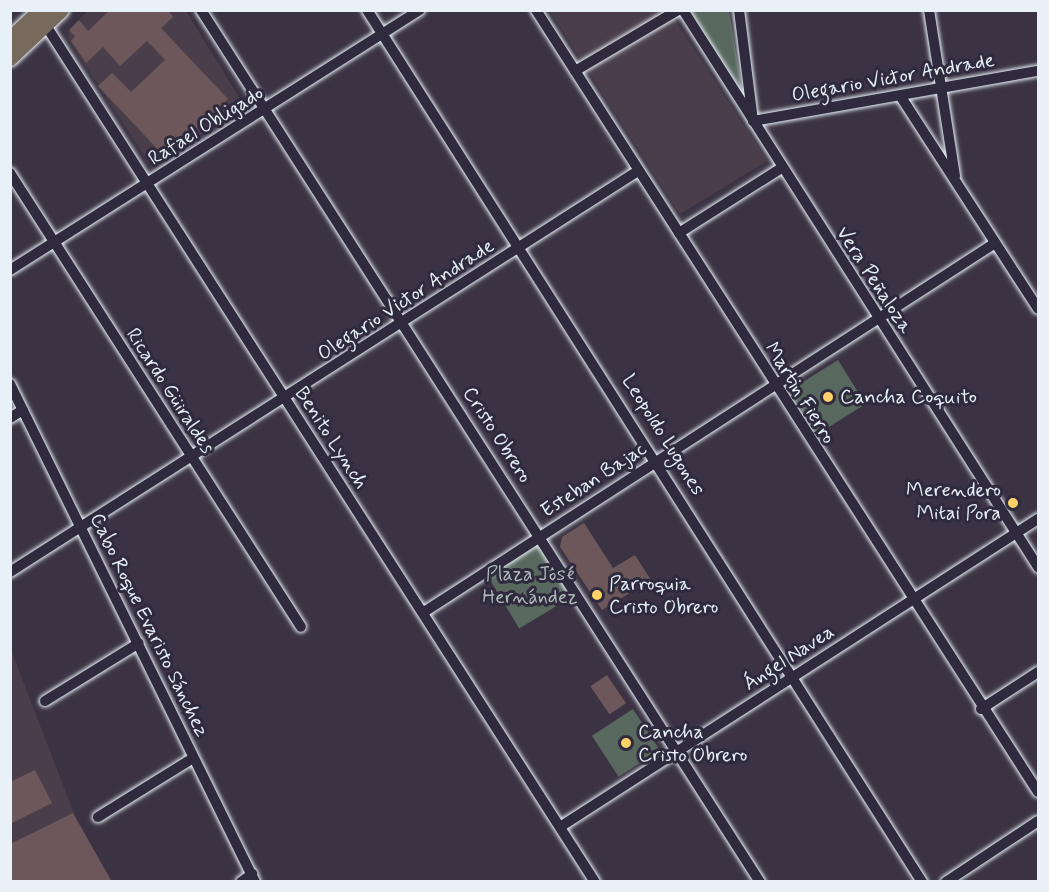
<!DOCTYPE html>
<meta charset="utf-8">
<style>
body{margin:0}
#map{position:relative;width:1049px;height:892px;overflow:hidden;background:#3b3343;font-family:Mynerve,sans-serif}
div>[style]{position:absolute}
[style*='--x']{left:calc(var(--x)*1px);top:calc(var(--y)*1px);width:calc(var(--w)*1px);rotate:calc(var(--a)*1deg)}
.built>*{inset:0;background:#4a3e4a}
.green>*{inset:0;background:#59685e;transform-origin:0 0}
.building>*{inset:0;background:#6c585a;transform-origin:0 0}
.roads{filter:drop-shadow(0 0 2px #e8f1f8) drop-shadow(0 0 2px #e8f1f8)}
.street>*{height:10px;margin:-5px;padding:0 5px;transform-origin:5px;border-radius:5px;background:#2f2a3d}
.primary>*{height:16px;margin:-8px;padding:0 8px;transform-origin:8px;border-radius:8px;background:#77695c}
.dots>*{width:16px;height:16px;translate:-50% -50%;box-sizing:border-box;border:3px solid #2f2a3d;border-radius:50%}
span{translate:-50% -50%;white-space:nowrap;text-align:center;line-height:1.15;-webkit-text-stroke:6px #2f2a3d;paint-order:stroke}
.street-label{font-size:20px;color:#e8f1f8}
.poi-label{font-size:20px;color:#e8f1f8}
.left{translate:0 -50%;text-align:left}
.right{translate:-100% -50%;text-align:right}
.park-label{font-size:20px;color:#afbaba}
.frame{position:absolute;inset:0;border:12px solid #e8f1f8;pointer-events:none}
</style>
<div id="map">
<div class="built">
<i style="clip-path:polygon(88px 11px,186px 11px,240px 99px,238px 109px,157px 164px,148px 161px,68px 39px,69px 30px)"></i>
<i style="clip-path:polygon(550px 11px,669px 11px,767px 161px,680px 214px)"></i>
<i style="clip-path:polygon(11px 650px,100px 881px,11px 881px)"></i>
</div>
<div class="green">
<i style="clip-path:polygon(729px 11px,744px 101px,690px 12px)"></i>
<i style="left:838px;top:360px;width:52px;height:57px;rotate:58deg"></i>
<i style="left:539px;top:543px;width:63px;height:61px;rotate:59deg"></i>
<i style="left:633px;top:709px;width:49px;height:49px;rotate:57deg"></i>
</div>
<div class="building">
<i style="clip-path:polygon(110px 10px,168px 10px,173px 17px,161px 28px,228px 99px,165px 157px,98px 86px,112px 73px,131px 92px,165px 60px,147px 41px,120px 66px,103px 47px,86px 63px,71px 41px,75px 36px,69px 30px,79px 20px,88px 31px)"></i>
<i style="clip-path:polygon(584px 523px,613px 568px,635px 555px,651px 580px,602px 610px,560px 547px,562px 537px)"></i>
<i style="left:607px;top:675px;width:34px;height:20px;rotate:56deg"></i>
<i style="clip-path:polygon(35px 770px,52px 803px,10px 824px,10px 782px)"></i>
<i style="clip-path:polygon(73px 813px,112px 882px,10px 882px,10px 844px)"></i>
</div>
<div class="roads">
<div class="street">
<i style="--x:201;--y:10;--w:1036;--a:57.34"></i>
<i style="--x:367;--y:10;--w:1034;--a:57.52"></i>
<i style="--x:536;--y:10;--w:929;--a:57.3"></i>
<i style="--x:683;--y:10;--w:661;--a:57.49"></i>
<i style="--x:739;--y:10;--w:112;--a:82.8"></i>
<i style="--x:753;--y:121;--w:289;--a:-10"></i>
<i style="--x:929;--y:10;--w:168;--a:81.1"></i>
<i style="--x:43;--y:21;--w:1023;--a:57.34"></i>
<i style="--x:575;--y:71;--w:120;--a:-30.6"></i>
<i style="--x:901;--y:97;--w:252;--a:57.1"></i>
<i style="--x:10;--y:173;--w:539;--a:57.34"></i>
<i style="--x:679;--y:233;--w:120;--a:-32.4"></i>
<i style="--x:10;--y:270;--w:485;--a:-32.4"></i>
<i style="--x:10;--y:384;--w:555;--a:63.8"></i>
<i style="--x:10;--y:418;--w:15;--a:-32"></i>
<i style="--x:10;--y:572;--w:745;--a:-32.56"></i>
<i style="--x:424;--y:612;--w:680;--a:-32.87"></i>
<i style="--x:45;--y:701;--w:110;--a:-31.7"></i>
<i style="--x:981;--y:709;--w:68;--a:-33"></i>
<i style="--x:98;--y:817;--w:112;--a:-31.8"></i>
<i style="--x:560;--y:827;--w:569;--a:-32.8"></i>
<i style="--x:241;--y:882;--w:14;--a:-36"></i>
<i style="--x:946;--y:882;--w:110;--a:-33.5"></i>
</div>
<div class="primary">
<i style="--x:10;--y:40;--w:44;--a:-43.2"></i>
<i style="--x:10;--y:58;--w:70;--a:-43.3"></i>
</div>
</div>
<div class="dots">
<i style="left:828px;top:397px;background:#ffd166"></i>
<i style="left:1013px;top:503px;background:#ffd166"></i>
<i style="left:597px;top:595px;background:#ffd166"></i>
<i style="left:626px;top:743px;background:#ffd166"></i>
</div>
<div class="street-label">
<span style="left:893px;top:78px;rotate:-10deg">Olegario Victor Andrade</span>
<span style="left:206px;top:126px;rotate:-32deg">Rafael Obligado</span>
<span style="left:874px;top:280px;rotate:57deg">Vera Peñaloza</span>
<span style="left:406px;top:300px;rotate:-33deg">Olegario Victor Andrade</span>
<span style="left:170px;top:391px;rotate:57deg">Ricardo Güiraldes</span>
<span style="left:800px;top:393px;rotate:58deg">Martin Fierro</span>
<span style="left:497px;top:435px;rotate:57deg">Cristo Obrero</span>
<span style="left:663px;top:435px;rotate:58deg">Leopoldo Lugones</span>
<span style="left:331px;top:438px;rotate:57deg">Benito Lynch</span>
<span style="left:594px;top:480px;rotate:-33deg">Esteban Bajac</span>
<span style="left:149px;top:625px;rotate:64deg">Cabo Roque Evaristo Sánchez</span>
<span style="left:789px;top:658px;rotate:-33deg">Ángel Navea</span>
</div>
<div class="poi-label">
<span class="left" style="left:840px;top:397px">Cancha Coquito</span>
<span class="right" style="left:1001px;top:502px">Merendero<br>Mitai Pora</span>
<span class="left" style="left:609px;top:596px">Parroquia<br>Cristo Obrero</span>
<span class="left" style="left:638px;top:744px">Cancha<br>Cristo Obrero</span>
</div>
<div class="park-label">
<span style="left:530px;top:586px">Plaza José<br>Hernández</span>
</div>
<div class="frame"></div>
</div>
